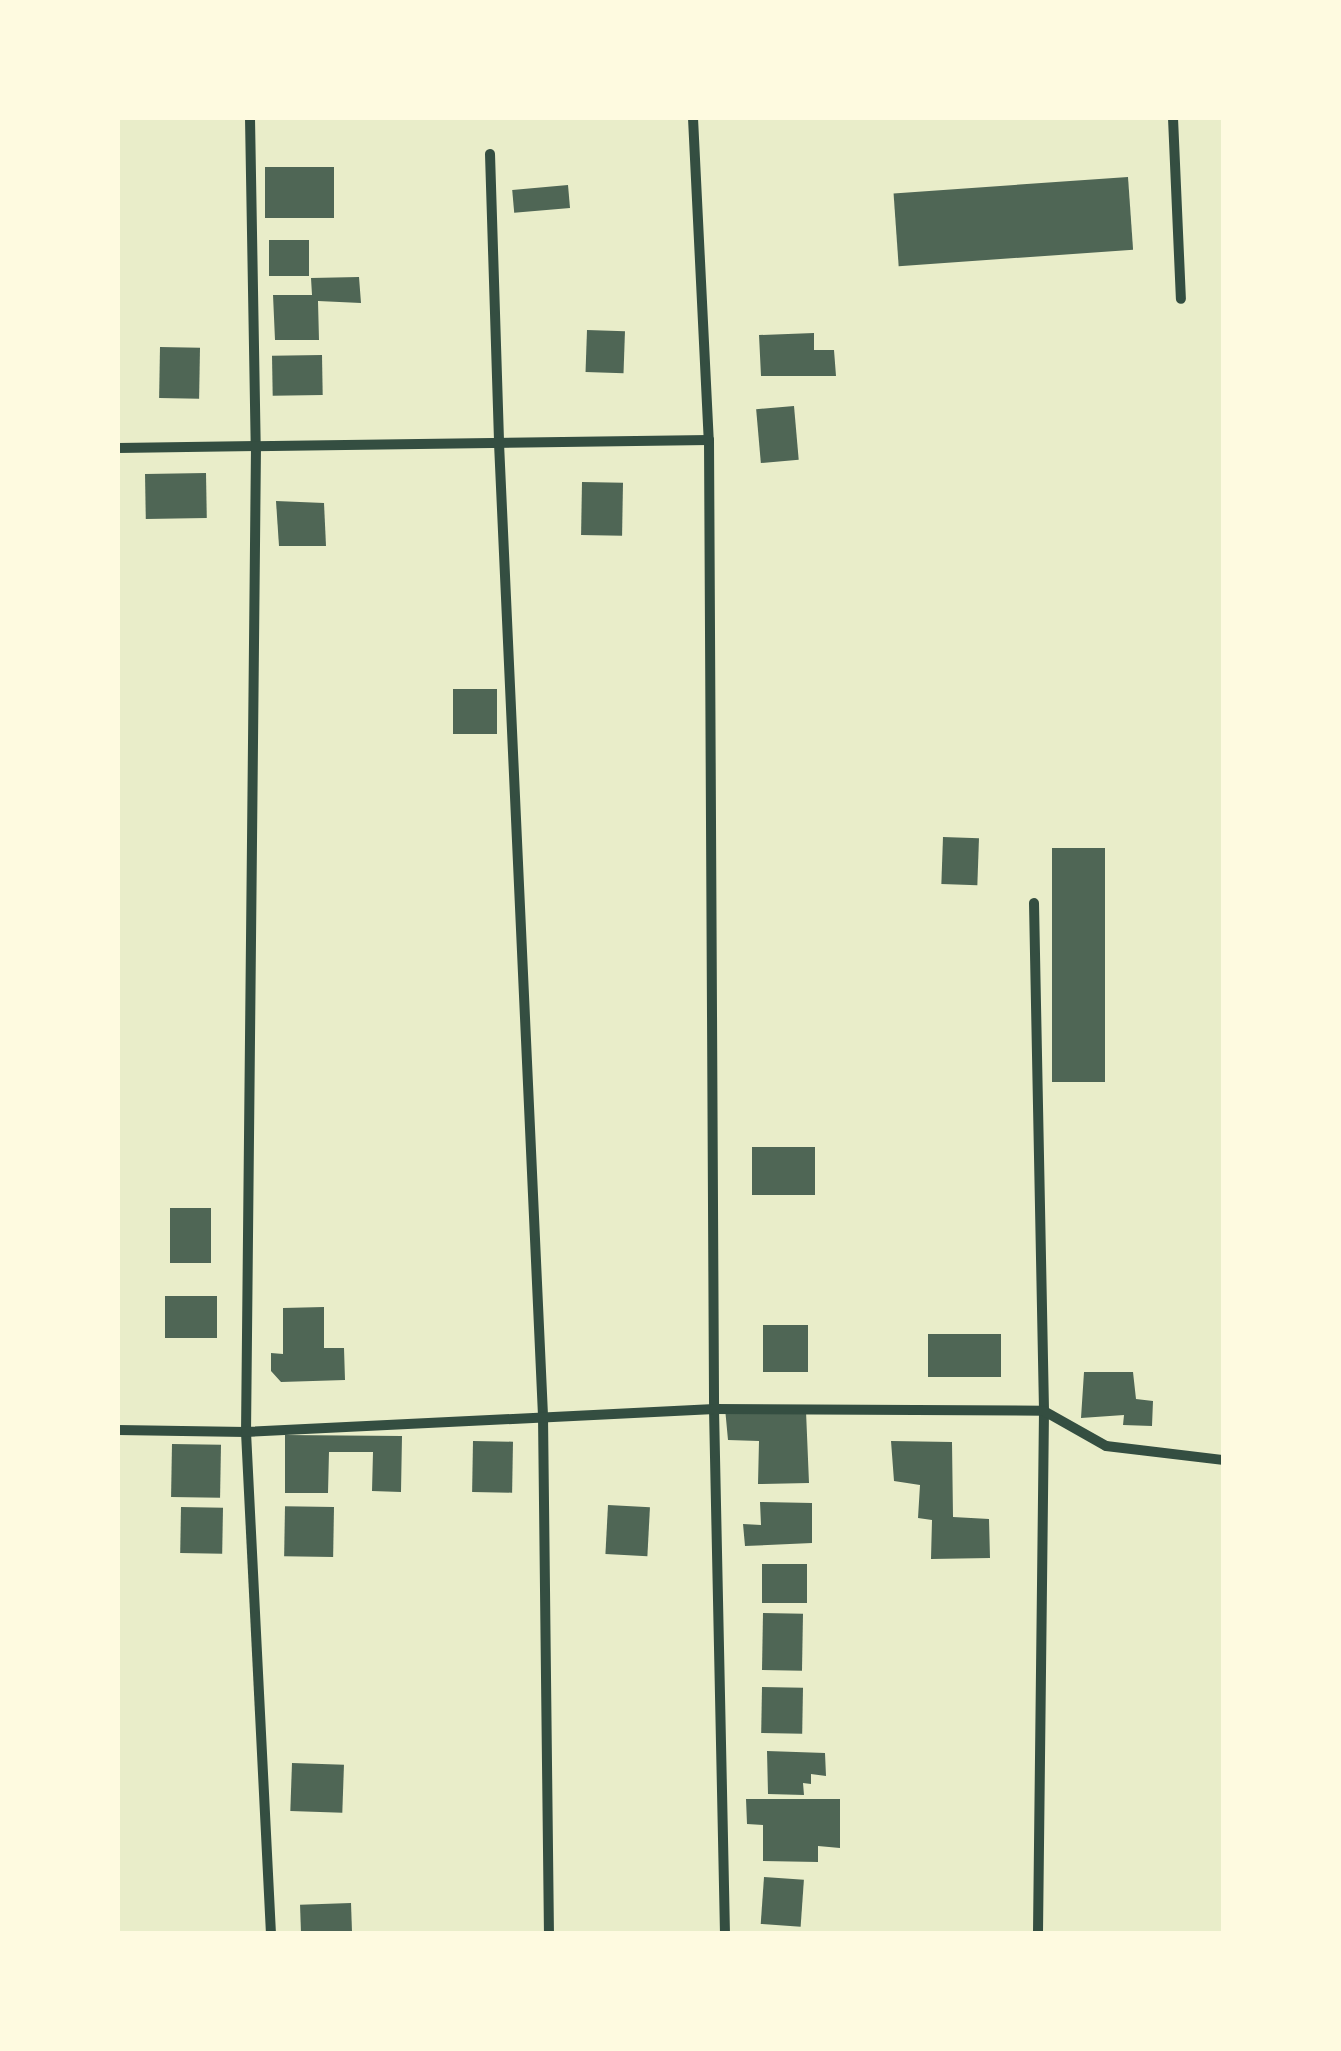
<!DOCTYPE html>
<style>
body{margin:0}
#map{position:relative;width:1341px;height:2051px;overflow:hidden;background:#e9edc9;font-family:Overpass,sans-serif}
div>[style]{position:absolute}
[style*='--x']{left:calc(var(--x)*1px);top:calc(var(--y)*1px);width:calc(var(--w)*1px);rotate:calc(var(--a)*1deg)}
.building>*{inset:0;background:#4f6655;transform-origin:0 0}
.minor>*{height:10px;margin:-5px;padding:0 5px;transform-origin:5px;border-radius:5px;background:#344e41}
span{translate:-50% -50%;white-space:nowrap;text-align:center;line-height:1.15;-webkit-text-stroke:10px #fefae0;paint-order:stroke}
.frame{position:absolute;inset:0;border:120px solid #fefae0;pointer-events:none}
</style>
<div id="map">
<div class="building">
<i style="left:265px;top:167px;width:69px;height:51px"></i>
<i style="left:1128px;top:177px;width:73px;height:235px;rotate:86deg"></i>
<i style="left:568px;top:185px;width:23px;height:56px;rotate:85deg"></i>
<i style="left:269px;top:240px;width:40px;height:36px"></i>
<i style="clip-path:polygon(359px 277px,361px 303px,318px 301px,319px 340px,275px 340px,273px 295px,312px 295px,311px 278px)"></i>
<i style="left:587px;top:330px;width:38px;height:42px;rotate:2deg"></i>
<i style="clip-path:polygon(814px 333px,814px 350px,834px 350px,836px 376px,761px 376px,759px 335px)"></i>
<i style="left:160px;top:347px;width:40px;height:51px;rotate:1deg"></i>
<i style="left:322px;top:355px;width:40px;height:50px;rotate:89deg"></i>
<i style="left:794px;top:406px;width:54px;height:38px;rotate:85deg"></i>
<i style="left:206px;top:473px;width:45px;height:61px;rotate:89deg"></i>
<i style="left:582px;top:482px;width:41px;height:53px;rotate:1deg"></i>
<i style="clip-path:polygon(276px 501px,324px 503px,326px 546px,279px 546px)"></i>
<i style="left:497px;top:689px;width:45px;height:44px;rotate:90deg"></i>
<i style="left:943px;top:837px;width:36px;height:47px;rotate:2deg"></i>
<i style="left:1052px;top:848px;width:53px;height:234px"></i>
<i style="left:815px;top:1147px;width:48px;height:63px;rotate:90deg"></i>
<i style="left:211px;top:1208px;width:55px;height:41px;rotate:90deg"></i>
<i style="left:165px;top:1296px;width:52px;height:42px"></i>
<i style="clip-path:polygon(324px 1307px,324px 1348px,344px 1348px,345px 1380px,281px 1382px,271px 1371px,271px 1353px,283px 1354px,283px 1308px)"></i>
<i style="left:763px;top:1325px;width:45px;height:47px"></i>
<i style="left:928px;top:1334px;width:73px;height:43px"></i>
<i style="clip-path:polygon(1084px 1372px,1133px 1372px,1136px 1399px,1153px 1401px,1152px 1426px,1123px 1425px,1124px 1415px,1081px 1418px)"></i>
<i style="clip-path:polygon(725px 1408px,806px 1411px,809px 1483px,758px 1484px,759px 1441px,728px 1440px)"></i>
<i style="clip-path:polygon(285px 1435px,402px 1436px,401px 1492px,372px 1491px,373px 1452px,329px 1452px,328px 1493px,285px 1493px)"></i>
<i style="left:473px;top:1441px;width:40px;height:51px;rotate:1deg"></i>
<i style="clip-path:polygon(891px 1441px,952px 1442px,953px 1517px,989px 1519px,990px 1558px,931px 1559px,932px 1520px,918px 1518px,920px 1485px,894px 1481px)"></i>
<i style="left:172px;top:1444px;width:49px;height:53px;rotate:1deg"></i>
<i style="clip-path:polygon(760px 1502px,812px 1503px,812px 1543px,745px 1546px,743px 1524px,761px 1525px)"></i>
<i style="left:608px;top:1505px;width:42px;height:49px;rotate:3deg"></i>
<i style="left:181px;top:1507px;width:42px;height:46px;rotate:1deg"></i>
<i style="left:334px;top:1507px;width:50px;height:49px;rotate:91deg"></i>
<i style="left:762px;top:1564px;width:45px;height:39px"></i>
<i style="left:763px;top:1613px;width:40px;height:57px;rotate:1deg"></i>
<i style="left:762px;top:1687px;width:41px;height:46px;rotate:1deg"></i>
<i style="clip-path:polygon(767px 1751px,825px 1753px,826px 1776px,811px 1774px,811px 1784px,803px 1783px,804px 1795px,768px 1794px)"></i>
<i style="left:292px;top:1763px;width:52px;height:48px;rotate:2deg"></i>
<i style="clip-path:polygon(746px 1799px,840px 1799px,840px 1848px,818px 1846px,818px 1862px,763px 1861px,763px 1825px,747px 1824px)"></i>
<i style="left:764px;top:1877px;width:40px;height:47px;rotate:4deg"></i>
<i style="left:351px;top:1903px;width:31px;height:51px;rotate:88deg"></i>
</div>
<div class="minor">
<i style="--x:250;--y:118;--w:328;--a:89"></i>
<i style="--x:256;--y:446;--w:986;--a:90.58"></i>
<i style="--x:246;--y:1432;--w:503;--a:87.15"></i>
<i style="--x:693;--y:118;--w:322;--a:87.2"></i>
<i style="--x:709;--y:440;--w:969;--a:89.7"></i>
<i style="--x:714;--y:1409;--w:525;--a:88.8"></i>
<i style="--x:1173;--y:118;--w:181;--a:87.5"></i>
<i style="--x:490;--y:154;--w:289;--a:88.2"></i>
<i style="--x:499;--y:443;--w:974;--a:87.41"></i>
<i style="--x:543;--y:1416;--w:518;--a:89.34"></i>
<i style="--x:118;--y:448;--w:591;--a:-0.78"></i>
<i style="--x:1034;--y:903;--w:508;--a:88.87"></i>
<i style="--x:1044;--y:1411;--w:523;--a:90.66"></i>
<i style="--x:118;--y:1430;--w:128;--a:0.9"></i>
<i style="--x:246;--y:1432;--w:469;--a:-2.8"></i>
<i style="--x:714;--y:1409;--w:330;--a:0.3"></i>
<i style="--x:1044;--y:1411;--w:71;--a:29.4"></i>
<i style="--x:1106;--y:1446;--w:119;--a:6.8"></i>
</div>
<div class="frame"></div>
</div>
